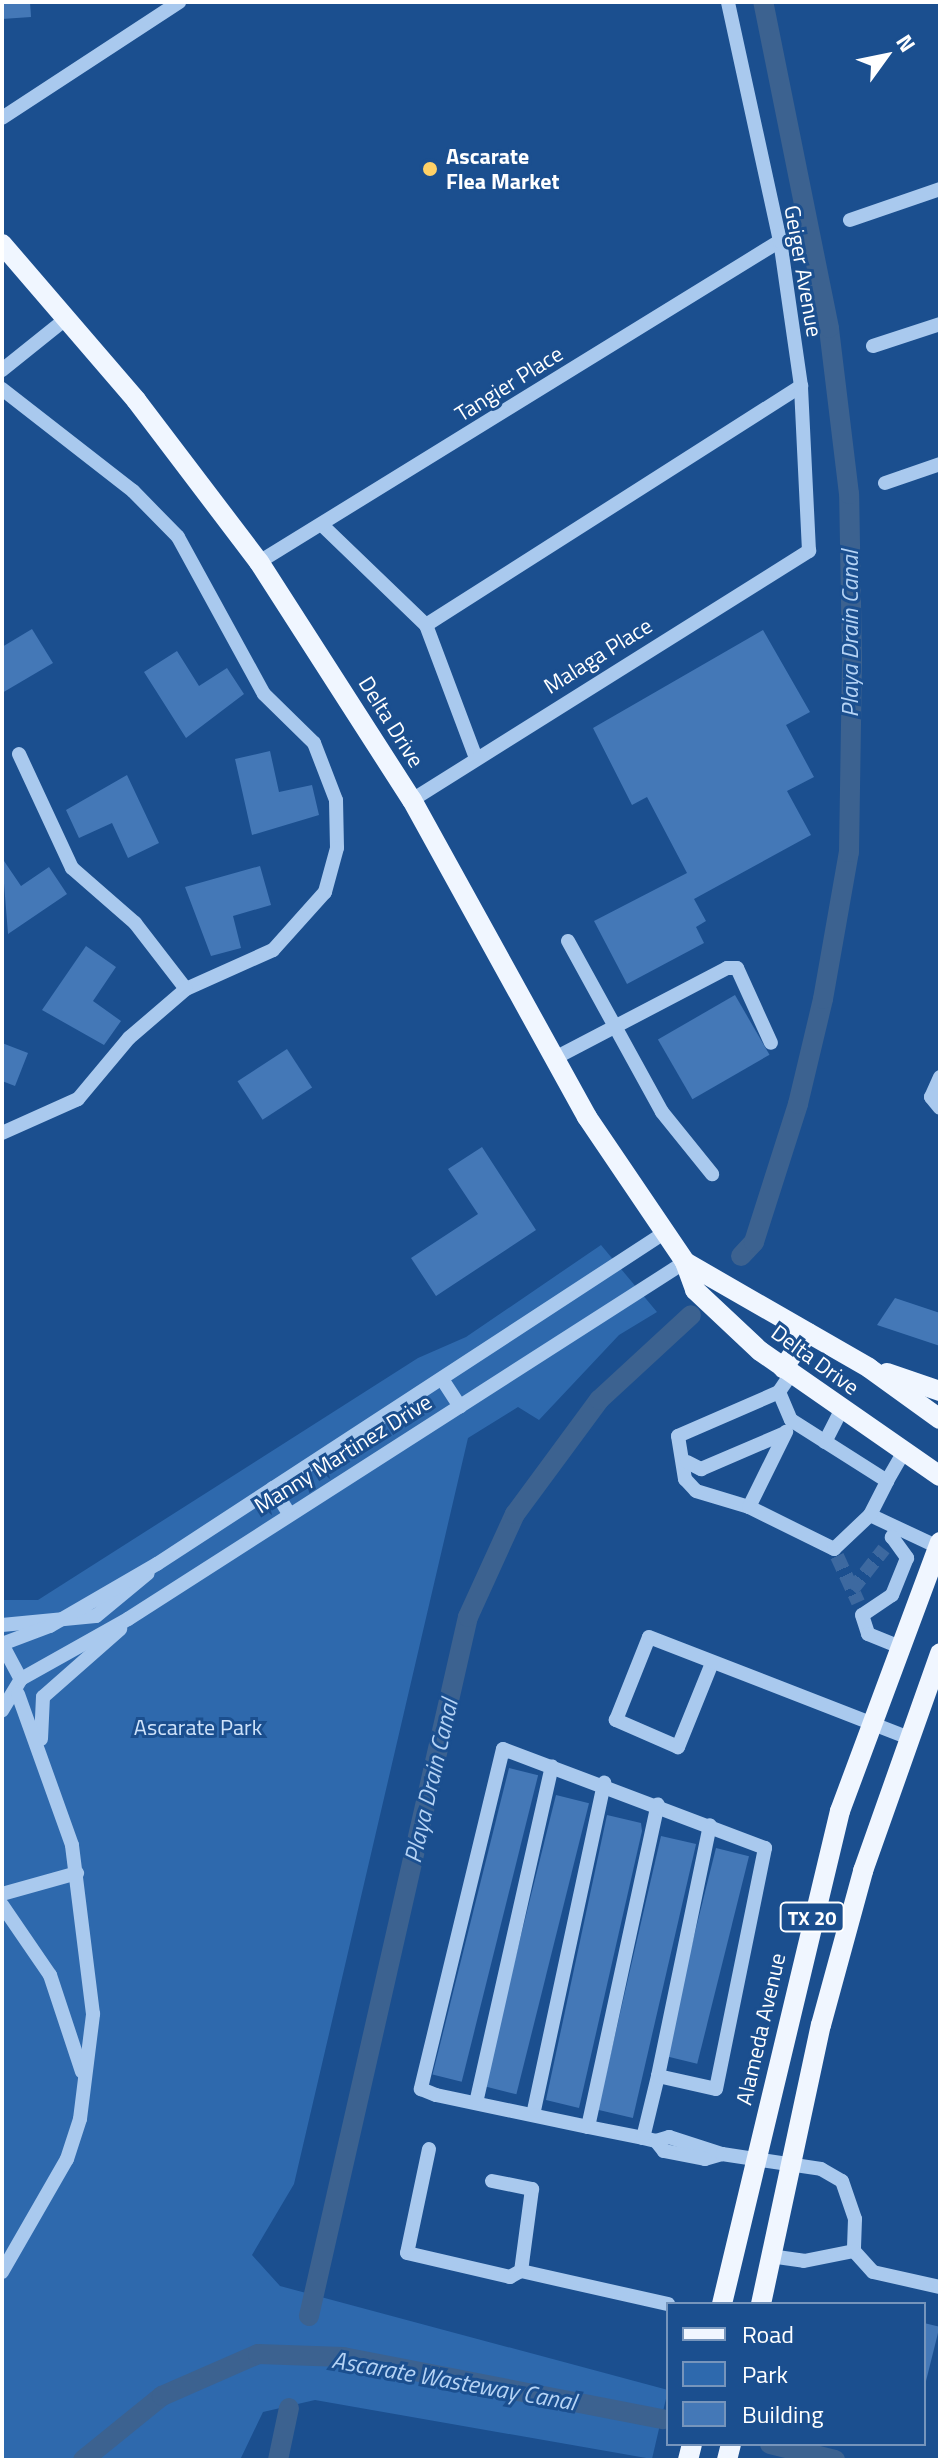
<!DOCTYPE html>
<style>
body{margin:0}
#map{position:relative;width:942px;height:2462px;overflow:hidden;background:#1b4f8f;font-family:"Titillium Web",sans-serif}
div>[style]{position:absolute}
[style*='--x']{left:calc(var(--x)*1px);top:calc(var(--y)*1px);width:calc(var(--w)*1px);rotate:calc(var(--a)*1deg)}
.green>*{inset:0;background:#2e69ad}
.canal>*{height:20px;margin:-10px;padding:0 10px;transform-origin:10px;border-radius:10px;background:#3c6290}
.building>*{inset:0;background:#4478b7;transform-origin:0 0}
.minor-tunnel>*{height:14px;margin-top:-7px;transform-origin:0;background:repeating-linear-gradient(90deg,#3d69a0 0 14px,transparent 0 21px)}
.minor>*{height:14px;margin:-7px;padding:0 7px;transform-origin:7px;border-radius:7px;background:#a9c9ee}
.major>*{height:20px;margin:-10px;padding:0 10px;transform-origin:10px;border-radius:10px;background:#f0f6ff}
.dots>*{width:22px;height:22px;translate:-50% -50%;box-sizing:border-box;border:4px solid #1b4f8f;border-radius:50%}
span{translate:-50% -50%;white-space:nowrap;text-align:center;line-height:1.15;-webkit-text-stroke:6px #1b4f8f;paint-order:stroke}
.shield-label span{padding:2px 6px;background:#1b4f8f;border:2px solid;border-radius:6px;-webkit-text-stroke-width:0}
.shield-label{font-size:20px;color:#fff;font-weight:700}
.poi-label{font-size:22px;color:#fff;font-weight:700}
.left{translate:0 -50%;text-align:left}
.street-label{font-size:22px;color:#fff}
.park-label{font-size:22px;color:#cfe3fa}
.water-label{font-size:24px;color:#b5d3f5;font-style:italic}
.frame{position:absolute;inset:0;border:4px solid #fff;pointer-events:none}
.legend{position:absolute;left:666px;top:2302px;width:260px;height:144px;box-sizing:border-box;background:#1b4f8f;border:2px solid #7695bc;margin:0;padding:10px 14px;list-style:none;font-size:24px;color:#fff}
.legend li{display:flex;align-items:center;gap:16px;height:40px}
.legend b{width:40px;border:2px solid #7695bc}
.north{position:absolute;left:846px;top:16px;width:80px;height:80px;-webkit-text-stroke:6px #1b4f8f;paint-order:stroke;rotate:57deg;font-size:22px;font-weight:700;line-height:32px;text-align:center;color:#fff}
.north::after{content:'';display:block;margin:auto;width:28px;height:36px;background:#fff;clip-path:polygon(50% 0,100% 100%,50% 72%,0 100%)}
</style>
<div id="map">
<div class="green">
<i style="clip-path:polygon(601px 1245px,657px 1312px,619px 1335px,539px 1420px,518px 1407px,468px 1438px,294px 2184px,252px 2255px,280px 2286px,668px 2390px,652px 2459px,315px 2400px,263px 2412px,240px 2460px,2px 2460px,2px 1600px,38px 1600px,418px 1358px,466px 1337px)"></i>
</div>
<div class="canal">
<i style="--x:741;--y:1256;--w:19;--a:-47"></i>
<i style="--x:754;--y:1242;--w:145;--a:-72.3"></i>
<i style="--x:798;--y:1104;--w:108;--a:-76.6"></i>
<i style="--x:823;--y:999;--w:149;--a:-80"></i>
<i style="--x:849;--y:852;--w:193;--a:-89.1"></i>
<i style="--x:852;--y:659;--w:165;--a:-91"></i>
<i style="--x:849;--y:494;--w:167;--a:-96.9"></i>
<i style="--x:829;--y:328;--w:333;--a:-101.4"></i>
<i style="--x:309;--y:2316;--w:717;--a:-77.19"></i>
<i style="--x:468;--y:1617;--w:113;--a:-65.5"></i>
<i style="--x:515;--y:1514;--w:142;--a:-53.6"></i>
<i style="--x:599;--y:1400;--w:125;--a:-42.7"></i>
<i style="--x:770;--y:2444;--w:67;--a:13.8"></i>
<i style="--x:83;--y:2460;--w:102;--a:-39"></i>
<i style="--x:162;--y:2396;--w:105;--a:-23.6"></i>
<i style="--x:258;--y:2354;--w:85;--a:2"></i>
<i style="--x:343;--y:2357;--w:326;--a:11"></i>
<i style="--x:278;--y:2460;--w:53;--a:-78.1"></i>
</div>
<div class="building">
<i style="clip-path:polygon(2px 2px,30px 2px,31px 17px,2px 19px)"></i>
<i style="clip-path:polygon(32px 629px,53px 663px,2px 693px,2px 647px)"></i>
<i style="clip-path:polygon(763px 630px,810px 712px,786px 725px,814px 777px,787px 791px,811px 835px,694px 899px,706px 921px,696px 927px,704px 943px,627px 984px,594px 921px,687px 873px,647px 797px,632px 805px,593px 728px)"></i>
<i style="clip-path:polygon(177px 651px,199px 686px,227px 668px,244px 694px,186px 738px,144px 672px)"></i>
<i style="clip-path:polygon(270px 751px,279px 792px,312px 785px,319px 815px,252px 835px,235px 759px)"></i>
<i style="clip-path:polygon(127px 775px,159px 843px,128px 858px,112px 823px,79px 838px,66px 810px)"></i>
<i style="clip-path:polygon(2px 858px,21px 886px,49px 867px,67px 894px,8px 934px)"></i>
<i style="clip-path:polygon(260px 866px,271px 905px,233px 916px,241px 948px,211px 956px,185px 887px)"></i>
<i style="clip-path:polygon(86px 946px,116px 967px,93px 1001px,121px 1021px,104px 1045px,42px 1010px)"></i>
<i style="left:735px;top:995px;width:69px;height:89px;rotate:60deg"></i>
<i style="clip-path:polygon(2px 1043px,28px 1053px,15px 1086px,2px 1081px)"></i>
<i style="left:287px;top:1049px;width:46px;height:59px;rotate:57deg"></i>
<i style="clip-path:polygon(482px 1147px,536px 1230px,436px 1296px,411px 1258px,478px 1214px,448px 1169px)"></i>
<i style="clip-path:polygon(895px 1298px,940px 1313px,940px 1346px,877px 1325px)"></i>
<i style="left:509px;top:1768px;width:30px;height:316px;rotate:14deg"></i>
<i style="left:556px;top:1795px;width:34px;height:300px;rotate:14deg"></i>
<i style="clip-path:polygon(607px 1815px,641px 1823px,642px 1831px,579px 2108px,546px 2100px)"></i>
<i style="left:661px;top:1836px;width:36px;height:281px;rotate:13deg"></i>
<i style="left:716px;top:1848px;width:34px;height:214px;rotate:14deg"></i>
<i style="left:924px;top:2323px;width:16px;height:108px;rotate:14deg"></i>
</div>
<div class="minor-tunnel">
<i style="--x:837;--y:1556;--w:51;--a:65.5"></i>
<i style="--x:852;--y:1590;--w:52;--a:-52"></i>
</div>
<div class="minor">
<i style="--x:2;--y:118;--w:212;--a:-33.2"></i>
<i style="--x:850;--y:220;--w:95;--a:-19"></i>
<i style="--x:873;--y:346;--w:71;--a:-18.2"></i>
<i style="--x:2;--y:370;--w:83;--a:-38.7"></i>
<i style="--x:2;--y:389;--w:166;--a:37.9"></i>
<i style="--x:133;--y:491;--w:64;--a:45.6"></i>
<i style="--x:178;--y:537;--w:179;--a:61.3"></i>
<i style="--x:264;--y:694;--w:70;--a:44.4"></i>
<i style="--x:314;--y:743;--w:61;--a:68.9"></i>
<i style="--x:336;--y:800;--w:48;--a:88.8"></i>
<i style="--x:337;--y:848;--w:46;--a:105.3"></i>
<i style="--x:325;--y:892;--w:78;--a:131.9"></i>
<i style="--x:273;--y:950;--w:95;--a:155.9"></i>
<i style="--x:186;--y:989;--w:75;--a:139.3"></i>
<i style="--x:129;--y:1038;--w:80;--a:129.9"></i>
<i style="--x:78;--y:1099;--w:83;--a:155.9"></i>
<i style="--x:885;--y:483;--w:58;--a:-19.1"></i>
<i style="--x:322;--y:525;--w:144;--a:43.9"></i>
<i style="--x:426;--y:625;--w:142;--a:69.4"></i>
<i style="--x:259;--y:562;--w:612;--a:-31.64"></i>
<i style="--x:426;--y:625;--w:445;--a:-32.5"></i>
<i style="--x:19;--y:754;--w:126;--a:65.1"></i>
<i style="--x:72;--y:868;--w:84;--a:41.1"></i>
<i style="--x:135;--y:923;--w:83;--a:52.3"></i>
<i style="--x:412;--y:800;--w:469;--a:-32.1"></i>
<i style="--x:809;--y:551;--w:165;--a:-92.8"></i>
<i style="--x:801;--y:386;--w:147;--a:-98.2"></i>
<i style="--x:780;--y:241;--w:245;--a:-102.3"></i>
<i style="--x:568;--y:941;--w:195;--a:61.2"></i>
<i style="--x:662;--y:1112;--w:80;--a:51.1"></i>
<i style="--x:555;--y:1058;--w:194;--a:-27.6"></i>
<i style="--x:727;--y:968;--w:10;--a:0"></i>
<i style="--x:737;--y:968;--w:82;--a:65.6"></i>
<i style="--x:940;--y:1077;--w:22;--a:114"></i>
<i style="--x:931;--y:1097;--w:14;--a:51"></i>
<i style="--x:791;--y:1374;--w:22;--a:124"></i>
<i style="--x:779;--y:1392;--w:30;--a:67"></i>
<i style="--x:791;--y:1420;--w:114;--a:32.4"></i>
<i style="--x:887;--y:1481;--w:34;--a:-60"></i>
<i style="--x:442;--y:1379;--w:33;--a:57"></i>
<i style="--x:779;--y:1392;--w:110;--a:156.5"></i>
<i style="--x:678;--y:1436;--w:44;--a:80.8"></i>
<i style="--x:685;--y:1479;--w:16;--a:47"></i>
<i style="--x:696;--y:1491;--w:55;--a:16.8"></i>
<i style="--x:749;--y:1507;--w:95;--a:26.3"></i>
<i style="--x:834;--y:1549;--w:50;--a:-43.4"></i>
<i style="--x:870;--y:1515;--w:75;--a:25.2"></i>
<i style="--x:825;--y:1442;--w:37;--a:-63"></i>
<i style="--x:687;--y:1462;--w:16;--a:27"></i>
<i style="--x:701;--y:1469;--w:91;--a:-23.2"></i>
<i style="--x:273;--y:1488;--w:31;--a:58"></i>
<i style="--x:749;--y:1507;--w:84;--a:-63.7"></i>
<i style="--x:870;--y:1515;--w:38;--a:-63"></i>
<i style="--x:897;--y:1530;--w:9;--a:126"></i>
<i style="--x:892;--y:1537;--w:26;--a:54"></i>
<i style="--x:907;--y:1558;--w:40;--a:112"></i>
<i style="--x:892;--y:1595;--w:36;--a:146"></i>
<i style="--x:862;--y:1615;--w:20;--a:72"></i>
<i style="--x:868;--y:1634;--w:32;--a:22"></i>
<i style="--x:2;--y:1625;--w:94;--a:-5.5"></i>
<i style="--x:96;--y:1616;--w:67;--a:-39.6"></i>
<i style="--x:2;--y:1644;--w:51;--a:-20.6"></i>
<i style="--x:50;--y:1626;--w:124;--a:-30.1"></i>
<i style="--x:157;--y:1564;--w:605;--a:-33.14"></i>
<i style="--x:2;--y:1644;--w:40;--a:62"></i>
<i style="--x:21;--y:1679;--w:37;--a:121"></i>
<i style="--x:712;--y:1663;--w:91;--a:112"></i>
<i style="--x:678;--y:1747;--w:68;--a:-156.5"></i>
<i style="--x:616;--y:1720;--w:89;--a:-68.3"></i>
<i style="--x:649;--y:1637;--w:277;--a:21.2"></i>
<i style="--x:21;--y:1679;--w:123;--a:-29.3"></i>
<i style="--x:128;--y:1619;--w:662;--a:-32.66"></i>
<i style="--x:41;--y:1739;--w:42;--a:-87.3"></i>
<i style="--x:43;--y:1697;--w:103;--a:-41.4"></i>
<i style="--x:2;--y:1894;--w:78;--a:-15.6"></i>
<i style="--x:2;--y:1905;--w:85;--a:55.6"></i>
<i style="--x:50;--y:1975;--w:102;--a:71.7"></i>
<i style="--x:658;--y:2076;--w:256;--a:-78.3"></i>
<i style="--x:476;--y:2103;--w:345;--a:-77.3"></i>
<i style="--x:533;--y:2115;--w:340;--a:-77.9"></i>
<i style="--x:588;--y:2127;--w:330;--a:-77.8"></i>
<i style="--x:643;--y:2138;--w:64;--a:-76.4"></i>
<i style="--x:658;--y:2076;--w:59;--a:12.6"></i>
<i style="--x:716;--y:2089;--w:246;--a:-78.5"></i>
<i style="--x:765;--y:1848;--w:280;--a:-159.3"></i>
<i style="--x:503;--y:1749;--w:350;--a:103.6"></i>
<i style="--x:421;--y:2089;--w:16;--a:22"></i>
<i style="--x:436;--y:2095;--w:155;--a:11.9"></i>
<i style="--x:588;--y:2127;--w:56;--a:11.3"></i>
<i style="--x:643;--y:2138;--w:13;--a:13"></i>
<i style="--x:656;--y:2141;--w:14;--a:-17"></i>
<i style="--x:669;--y:2137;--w:56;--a:17.8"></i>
<i style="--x:722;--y:2154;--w:18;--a:164"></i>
<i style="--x:705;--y:2159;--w:42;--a:-169"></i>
<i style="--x:664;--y:2151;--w:13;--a:-129"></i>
<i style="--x:429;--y:2149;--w:106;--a:101.9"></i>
<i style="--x:407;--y:2253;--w:106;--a:13.1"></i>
<i style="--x:510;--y:2277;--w:13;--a:-29"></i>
<i style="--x:722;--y:2154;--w:100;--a:8.6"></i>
<i style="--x:821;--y:2169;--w:24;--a:30"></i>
<i style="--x:842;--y:2181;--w:40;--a:71.1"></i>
<i style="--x:855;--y:2219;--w:32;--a:92"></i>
<i style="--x:854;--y:2251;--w:28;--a:48"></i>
<i style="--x:873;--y:2272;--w:69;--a:12.6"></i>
<i style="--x:492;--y:2181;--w:41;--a:11.3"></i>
<i style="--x:532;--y:2189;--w:83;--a:97.6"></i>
<i style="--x:521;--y:2271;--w:151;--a:12.7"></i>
<i style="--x:770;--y:2256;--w:34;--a:8"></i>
<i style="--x:804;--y:2261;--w:51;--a:-11.3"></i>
<i style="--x:2;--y:2272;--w:130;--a:-60.1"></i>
<i style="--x:67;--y:2159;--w:42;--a:-72"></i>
<i style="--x:80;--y:2119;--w:106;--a:-82.9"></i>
<i style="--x:93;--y:2014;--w:170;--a:-97.1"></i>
<i style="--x:72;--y:1845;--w:160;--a:-109.7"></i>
</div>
<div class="major">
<i style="--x:2;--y:244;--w:206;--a:49.3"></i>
<i style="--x:136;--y:400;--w:203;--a:52.8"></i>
<i style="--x:259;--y:562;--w:283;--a:57.3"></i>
<i style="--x:412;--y:800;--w:362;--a:61.1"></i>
<i style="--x:587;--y:1117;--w:175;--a:55.9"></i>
<i style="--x:685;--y:1262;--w:30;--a:70"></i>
<i style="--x:695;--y:1290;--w:89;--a:43.2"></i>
<i style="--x:760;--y:1351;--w:219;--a:34.8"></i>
<i style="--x:685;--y:1262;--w:212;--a:29.9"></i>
<i style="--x:869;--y:1368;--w:87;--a:35.7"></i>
<i style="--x:783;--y:1368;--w:43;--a:-54.5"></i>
<i style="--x:887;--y:1373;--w:56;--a:18.8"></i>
<i style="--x:722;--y:2304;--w:507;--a:-76.54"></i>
<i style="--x:840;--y:1811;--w:287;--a:-69.6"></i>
<i style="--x:761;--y:2304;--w:285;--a:-77.9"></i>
<i style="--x:821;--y:2025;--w:160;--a:-74.7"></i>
<i style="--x:863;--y:1871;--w:231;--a:-70.5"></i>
<i style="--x:688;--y:2460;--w:16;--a:-76"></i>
<i style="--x:727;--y:2460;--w:16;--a:-76"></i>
</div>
<div class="dots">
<i style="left:430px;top:169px;background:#ffd166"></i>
</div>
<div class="shield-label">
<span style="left:812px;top:1917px">TX 20</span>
</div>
<div class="poi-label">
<span class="left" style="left:446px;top:169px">Ascarate<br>Flea Market</span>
</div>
<div class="street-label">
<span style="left:803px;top:271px;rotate:80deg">Geiger Avenue</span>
<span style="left:509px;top:384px;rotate:-32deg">Tangier Place</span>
<span style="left:598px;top:656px;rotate:-32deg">Malaga Place</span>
<span style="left:391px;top:722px;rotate:58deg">Delta Drive</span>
<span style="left:815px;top:1360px;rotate:36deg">Delta Drive</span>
<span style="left:343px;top:1454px;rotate:-32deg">Manny Martinez Drive</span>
<span style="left:761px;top:2029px;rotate:-77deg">Alameda Avenue</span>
</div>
<div class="park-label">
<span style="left:198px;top:1728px">Ascarate Park</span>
</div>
<div class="water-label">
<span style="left:850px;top:634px;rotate:-90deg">Playa Drain Canal</span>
<span style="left:431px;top:1781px;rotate:-77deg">Playa Drain Canal</span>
<span style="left:454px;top:2381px;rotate:10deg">Ascarate Wasteway Canal</span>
</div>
<div class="frame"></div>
<ul class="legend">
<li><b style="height:10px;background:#f0f6ff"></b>Road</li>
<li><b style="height:22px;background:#2e69ad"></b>Park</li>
<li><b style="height:22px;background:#4478b7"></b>Building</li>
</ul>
<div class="north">N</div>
</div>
